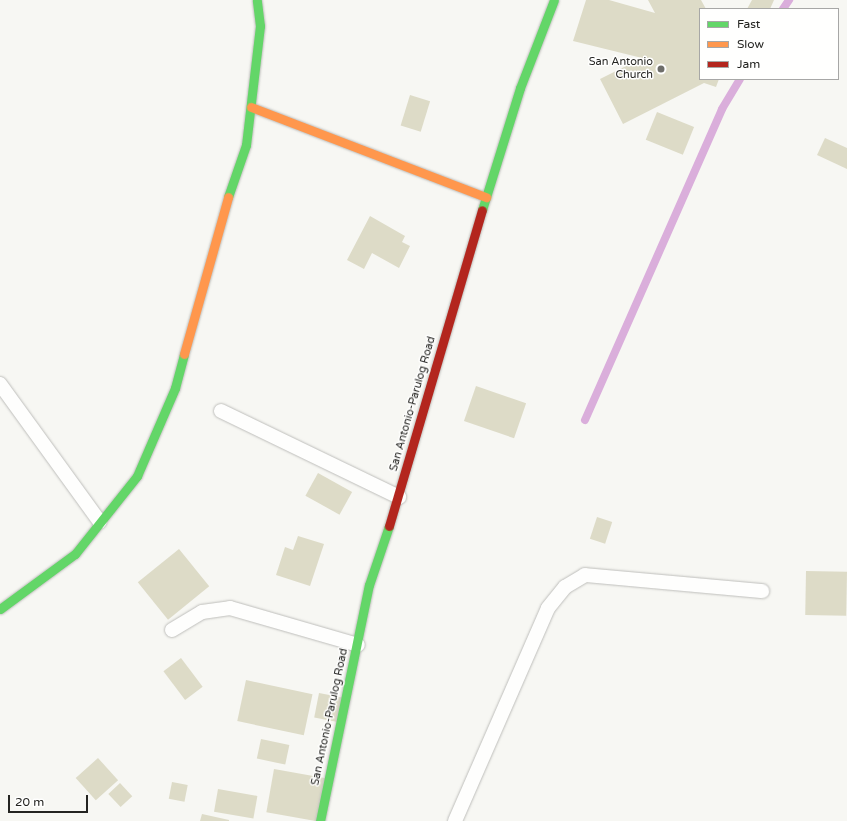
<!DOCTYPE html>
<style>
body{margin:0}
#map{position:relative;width:847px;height:821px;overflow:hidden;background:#f7f7f3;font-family:"Varela Round",sans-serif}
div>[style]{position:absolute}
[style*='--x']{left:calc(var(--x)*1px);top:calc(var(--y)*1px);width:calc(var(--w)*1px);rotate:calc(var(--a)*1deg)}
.stream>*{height:8px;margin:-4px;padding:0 4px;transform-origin:4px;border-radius:4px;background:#daaedb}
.building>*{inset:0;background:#dddbc7;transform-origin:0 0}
.roads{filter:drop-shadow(0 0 1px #bebebb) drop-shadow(0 0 1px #bebebb)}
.lane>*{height:14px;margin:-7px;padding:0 7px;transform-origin:7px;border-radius:7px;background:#fefefd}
.fast>*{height:9px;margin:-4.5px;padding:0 4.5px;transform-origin:4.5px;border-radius:4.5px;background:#63d668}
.slow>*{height:9px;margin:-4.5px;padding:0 4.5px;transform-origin:4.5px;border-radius:4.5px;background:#ff974d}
.jam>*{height:9px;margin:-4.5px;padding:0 4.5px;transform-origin:4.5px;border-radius:4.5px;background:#b3261e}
.dots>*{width:11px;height:11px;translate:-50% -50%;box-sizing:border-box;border:2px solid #fffffe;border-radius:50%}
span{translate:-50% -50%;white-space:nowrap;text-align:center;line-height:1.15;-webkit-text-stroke:3px #fffffe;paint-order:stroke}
.poi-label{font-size:11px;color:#242421}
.right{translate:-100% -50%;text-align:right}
.street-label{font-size:11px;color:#242421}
.legend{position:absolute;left:699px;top:8px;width:140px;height:72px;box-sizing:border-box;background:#fffffe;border:1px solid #a7a7a6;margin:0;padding:5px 7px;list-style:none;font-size:12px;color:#242421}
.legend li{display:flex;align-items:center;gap:8px;height:20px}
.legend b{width:20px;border:1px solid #a7a7a6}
.scale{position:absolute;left:8px;top:795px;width:80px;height:18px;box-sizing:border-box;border:2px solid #242421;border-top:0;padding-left:5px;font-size:12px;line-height:14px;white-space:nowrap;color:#242421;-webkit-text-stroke:3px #fffffe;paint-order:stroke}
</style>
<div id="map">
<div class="stream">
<i style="--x:783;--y:9;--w:11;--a:-56"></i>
<i style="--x:585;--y:420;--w:340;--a:-66.2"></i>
<i style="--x:722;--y:109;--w:35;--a:-59"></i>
</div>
<div class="building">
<i style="clip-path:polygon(586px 0,609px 0,655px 13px,648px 0,701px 0,706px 9px,700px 9px,700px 79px,719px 79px,716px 87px,704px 83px,623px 124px,600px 79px,642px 58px,573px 41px)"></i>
<i style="clip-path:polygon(752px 0,774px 0,770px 9px,747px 9px)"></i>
<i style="left:410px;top:95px;width:21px;height:32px;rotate:17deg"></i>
<i style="left:657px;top:112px;width:40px;height:30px;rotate:22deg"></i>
<i style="clip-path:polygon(825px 138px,847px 148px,847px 169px,817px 155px)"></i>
<i style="clip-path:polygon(370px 216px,405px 236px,402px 242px,410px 246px,399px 268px,372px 253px,364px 269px,347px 260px)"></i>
<i style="left:476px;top:386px;width:53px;height:37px;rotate:19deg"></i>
<i style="left:318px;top:473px;width:39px;height:26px;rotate:29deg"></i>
<i style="left:597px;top:517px;width:16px;height:23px;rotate:18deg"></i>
<i style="clip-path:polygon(298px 536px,324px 544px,310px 586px,276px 575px,285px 547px,293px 550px)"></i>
<i style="left:179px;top:549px;width:48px;height:53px;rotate:51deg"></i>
<i style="left:806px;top:571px;width:41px;height:44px;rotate:1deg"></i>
<i style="left:181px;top:658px;width:36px;height:22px;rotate:53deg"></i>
<i style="left:246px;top:680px;width:68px;height:42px;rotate:12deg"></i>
<i style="left:319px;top:693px;width:25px;height:25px;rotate:11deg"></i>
<i style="left:261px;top:739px;width:29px;height:20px;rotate:12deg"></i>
<i style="left:98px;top:758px;width:30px;height:30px;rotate:48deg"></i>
<i style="left:274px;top:769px;width:54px;height:44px;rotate:10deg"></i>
<i style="left:172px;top:782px;width:16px;height:17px;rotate:11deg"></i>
<i style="left:120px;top:783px;width:18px;height:16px;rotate:47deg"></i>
<i style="left:218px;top:789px;width:40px;height:23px;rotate:10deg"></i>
<i style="clip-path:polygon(202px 814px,229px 820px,229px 821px,200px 821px)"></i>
</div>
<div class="roads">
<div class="lane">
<i style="--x:0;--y:384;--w:170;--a:54.1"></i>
<i style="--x:221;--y:411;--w:198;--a:25.8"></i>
<i style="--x:172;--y:630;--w:35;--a:-31"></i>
<i style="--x:202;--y:612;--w:28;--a:-8"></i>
<i style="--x:230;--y:608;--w:133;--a:16.1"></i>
<i style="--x:455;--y:821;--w:232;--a:-66.4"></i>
<i style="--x:548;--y:608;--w:27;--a:-51"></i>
<i style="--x:565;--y:587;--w:23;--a:-31"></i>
<i style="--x:585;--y:575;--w:178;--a:5.2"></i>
</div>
<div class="fast">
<i style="--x:228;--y:197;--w:55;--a:-70.9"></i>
<i style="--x:246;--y:145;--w:120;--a:-83.3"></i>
<i style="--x:260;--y:26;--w:26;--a:-97"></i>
<i style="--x:482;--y:210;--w:128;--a:-72.7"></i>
<i style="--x:520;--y:88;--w:94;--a:-68.9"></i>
<i style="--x:0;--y:609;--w:93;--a:-36.3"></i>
<i style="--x:75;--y:554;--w:100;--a:-51.5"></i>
<i style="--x:137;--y:476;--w:96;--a:-66.6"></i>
<i style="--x:175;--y:388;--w:35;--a:-75"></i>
<i style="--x:320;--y:821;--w:241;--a:-78.3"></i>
<i style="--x:369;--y:585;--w:62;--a:-71.3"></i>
</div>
<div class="slow">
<i style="--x:251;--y:107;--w:252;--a:21"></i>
<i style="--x:184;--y:354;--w:163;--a:-74.3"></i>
</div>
<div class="jam">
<i style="--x:389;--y:526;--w:329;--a:-73.6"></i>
</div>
</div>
<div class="dots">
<i style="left:661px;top:69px;background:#6e6e6a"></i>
</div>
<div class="poi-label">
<span class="right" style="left:653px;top:69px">San Antonio<br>Church</span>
</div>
<div class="street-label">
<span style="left:413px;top:404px;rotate:-74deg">San Antonio-Parulog Road</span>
<span style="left:330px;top:717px;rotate:-78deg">San Antonio-Parulog Road</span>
</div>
<ul class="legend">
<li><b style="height:5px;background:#63d668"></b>Fast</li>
<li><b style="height:5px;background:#ff974d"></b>Slow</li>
<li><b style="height:5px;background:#b3261e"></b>Jam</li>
</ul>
<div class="scale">20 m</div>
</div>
